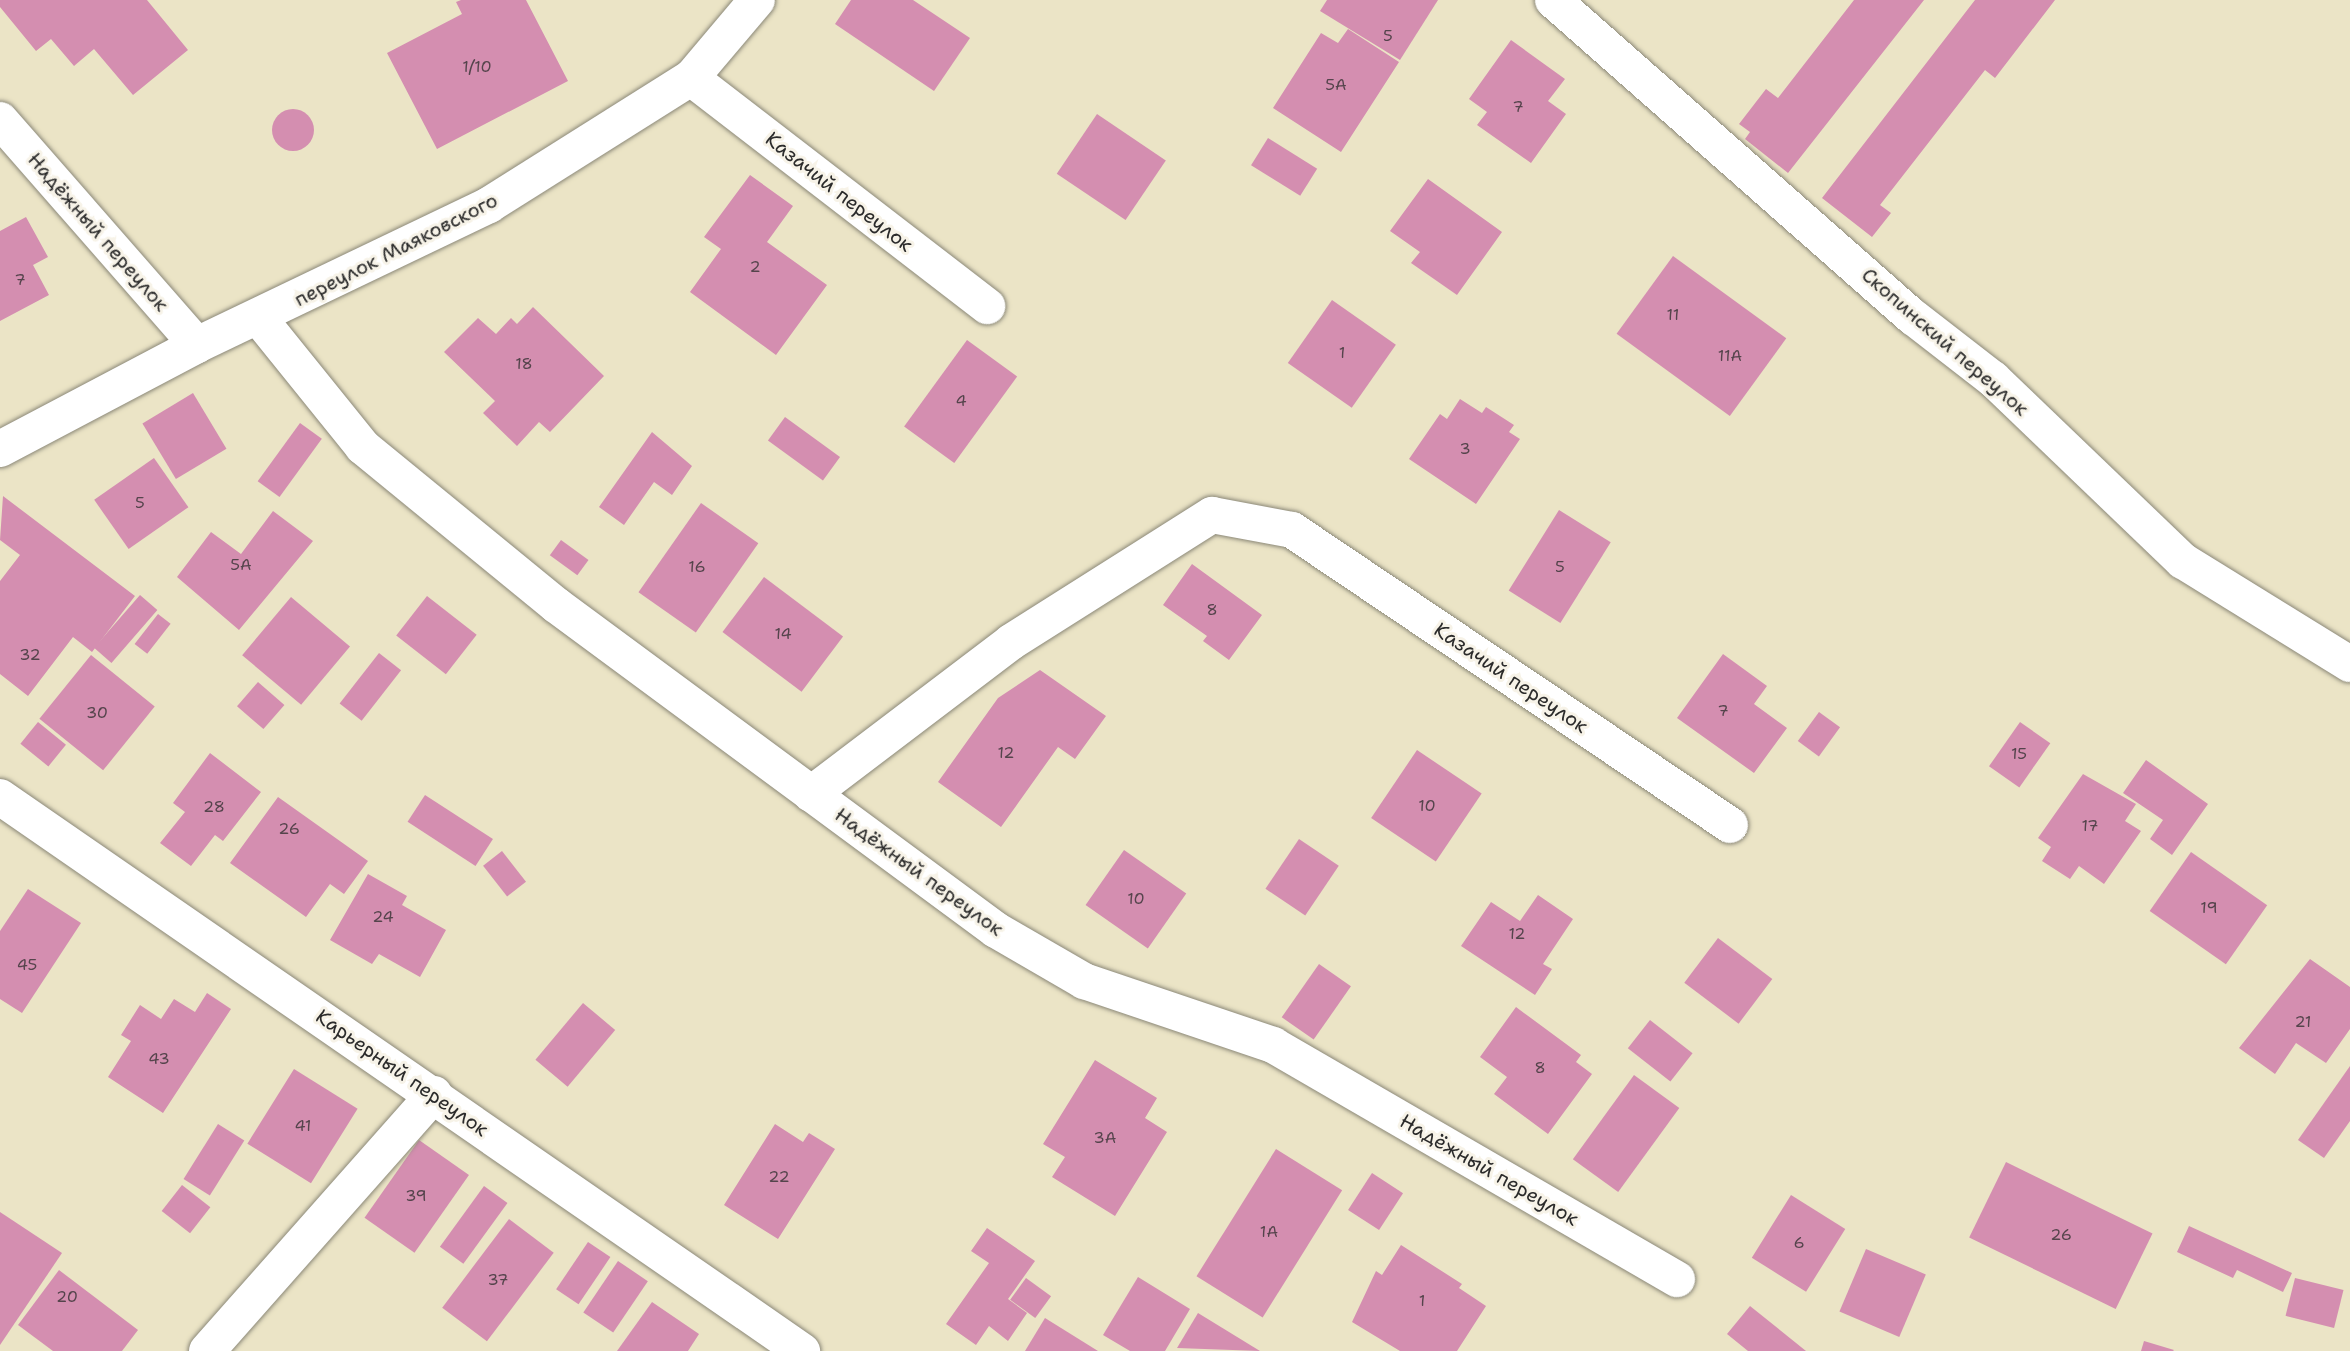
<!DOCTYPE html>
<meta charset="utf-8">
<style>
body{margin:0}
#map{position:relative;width:2350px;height:1351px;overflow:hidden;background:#ebe4c6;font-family:"Shantell Sans",sans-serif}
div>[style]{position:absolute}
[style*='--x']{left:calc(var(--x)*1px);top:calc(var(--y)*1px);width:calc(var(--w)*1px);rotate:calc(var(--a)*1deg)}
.building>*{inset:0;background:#d48eb0;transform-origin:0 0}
.round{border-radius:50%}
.roads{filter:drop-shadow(0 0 2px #8b8878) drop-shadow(0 0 2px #8b8878)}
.street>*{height:36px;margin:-18px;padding:0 18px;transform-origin:18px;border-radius:18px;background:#fff}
span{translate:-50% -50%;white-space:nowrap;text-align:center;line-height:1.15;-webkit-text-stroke:6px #f7f3e8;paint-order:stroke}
.number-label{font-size:16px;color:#55444c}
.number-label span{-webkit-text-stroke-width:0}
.street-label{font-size:20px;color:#2b2b2b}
</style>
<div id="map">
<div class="building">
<i style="clip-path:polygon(0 0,147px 0,188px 50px,133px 95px,94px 49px,74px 66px,51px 39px,36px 51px,0 7px)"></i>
<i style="clip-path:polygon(461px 0,526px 0,568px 81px,437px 149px,387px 53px,462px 14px,456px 2px)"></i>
<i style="clip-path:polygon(851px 0,913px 0,970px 38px,934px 91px,835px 24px)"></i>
<i style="clip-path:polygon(1327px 0,1438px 0,1400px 60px,1320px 11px)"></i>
<i style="clip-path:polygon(1854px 0,1924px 0,1788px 173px,1745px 139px,1750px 132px,1739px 124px,1766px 89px,1778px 98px)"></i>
<i style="clip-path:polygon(1975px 0,2055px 0,1995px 78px,1985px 70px,1880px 205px,1891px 213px,1872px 237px,1822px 198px)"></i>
<i style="clip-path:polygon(1348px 29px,1399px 62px,1341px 152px,1273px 108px,1321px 33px,1338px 43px)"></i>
<i style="clip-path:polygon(1511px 40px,1565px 79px,1548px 101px,1566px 114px,1531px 163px,1477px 125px,1487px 112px,1469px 99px)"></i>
<i class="round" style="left:272px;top:109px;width:42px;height:42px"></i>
<i style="left:1097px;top:114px;width:83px;height:72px;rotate:34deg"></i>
<i style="left:1268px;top:138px;width:58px;height:32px;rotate:32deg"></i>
<i style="clip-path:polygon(750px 175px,793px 206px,767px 242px,827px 285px,776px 355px,690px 292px,721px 249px,704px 237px)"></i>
<i style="clip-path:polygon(1428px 179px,1502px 232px,1457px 295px,1411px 263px,1420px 252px,1390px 231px)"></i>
<i style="clip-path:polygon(26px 217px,48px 257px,33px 265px,49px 295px,0 321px,0 231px)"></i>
<i style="left:1673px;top:256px;width:140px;height:96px;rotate:36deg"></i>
<i style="left:1332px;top:300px;width:78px;height:77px;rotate:35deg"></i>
<i style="clip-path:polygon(533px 307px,604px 376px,550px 432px,539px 422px,517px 446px,483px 413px,495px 401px,444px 352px,478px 318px,496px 334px,511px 318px,517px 324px)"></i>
<i style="left:967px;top:340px;width:62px;height:107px;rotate:36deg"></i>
<i style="left:193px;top:393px;width:65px;height:59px;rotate:59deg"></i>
<i style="clip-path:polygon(1460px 399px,1482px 413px,1486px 407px,1514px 425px,1509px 432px,1520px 439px,1476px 504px,1409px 459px,1440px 414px,1447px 419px)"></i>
<i style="left:785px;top:417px;width:68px;height:29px;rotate:36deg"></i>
<i style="left:300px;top:423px;width:27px;height:72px;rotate:36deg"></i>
<i style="clip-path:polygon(652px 432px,692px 466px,672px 495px,654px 482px,624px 525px,599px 507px)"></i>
<i style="left:154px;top:458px;width:60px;height:73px;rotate:55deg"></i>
<i style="clip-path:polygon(3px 496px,135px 596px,92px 652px,73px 637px,28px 696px,0 674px,0 581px,20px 555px,0 540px)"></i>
<i style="left:701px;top:503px;width:70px;height:109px;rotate:35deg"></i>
<i style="left:1559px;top:510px;width:61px;height:95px;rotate:32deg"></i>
<i style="clip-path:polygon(273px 511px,313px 541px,239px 630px,177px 577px,211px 532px,241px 554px)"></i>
<i style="left:561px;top:540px;width:34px;height:19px;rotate:36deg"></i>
<i style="clip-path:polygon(1192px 564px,1262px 615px,1229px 660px,1203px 641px,1207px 636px,1163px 605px)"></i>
<i style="left:764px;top:577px;width:99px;height:69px;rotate:37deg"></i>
<i style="left:140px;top:595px;width:23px;height:70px;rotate:41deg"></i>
<i style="left:427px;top:596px;width:63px;height:50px;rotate:38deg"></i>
<i style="left:291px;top:597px;width:77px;height:76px;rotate:40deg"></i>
<i style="left:158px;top:614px;width:16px;height:38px;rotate:38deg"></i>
<i style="left:379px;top:653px;width:28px;height:64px;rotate:38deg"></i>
<i style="clip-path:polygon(1723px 654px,1767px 686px,1754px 704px,1787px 728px,1754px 773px,1677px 718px)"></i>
<i style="left:91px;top:655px;width:82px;height:82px;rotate:39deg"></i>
<i style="clip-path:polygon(1040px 670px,1106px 716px,1075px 759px,1058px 747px,1001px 827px,938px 782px,998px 698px)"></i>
<i style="left:258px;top:682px;width:35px;height:32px;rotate:41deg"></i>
<i style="left:1819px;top:712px;width:26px;height:36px;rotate:36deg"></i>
<i style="left:38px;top:722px;width:36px;height:28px;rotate:39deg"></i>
<i style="left:2020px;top:722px;width:37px;height:54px;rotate:35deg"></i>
<i style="left:1417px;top:750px;width:78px;height:82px;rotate:34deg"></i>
<i style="clip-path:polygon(210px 753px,261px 792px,223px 841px,215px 835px,191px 866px,160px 843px,185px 812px,173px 803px)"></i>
<i style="clip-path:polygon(2146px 760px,2208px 804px,2172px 855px,2150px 839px,2163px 820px,2123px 793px)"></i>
<i style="clip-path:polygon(2083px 774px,2136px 804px,2125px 821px,2141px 831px,2104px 884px,2079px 866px,2070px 879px,2042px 861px,2051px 847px,2038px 838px)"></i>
<i style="left:425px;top:795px;width:81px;height:32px;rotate:33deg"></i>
<i style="clip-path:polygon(278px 797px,368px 861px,344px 894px,330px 884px,306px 917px,230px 863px)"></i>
<i style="left:1299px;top:839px;width:48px;height:60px;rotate:34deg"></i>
<i style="left:1124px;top:850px;width:76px;height:67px;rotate:35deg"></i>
<i style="left:502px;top:851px;width:39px;height:24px;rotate:52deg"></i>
<i style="left:2191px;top:852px;width:93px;height:72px;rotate:35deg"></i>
<i style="clip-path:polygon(368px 874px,407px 896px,402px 905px,446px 930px,420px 977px,379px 954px,372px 964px,330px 940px)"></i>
<i style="clip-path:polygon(28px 889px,81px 923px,22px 1013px,0 999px,0 931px)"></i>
<i style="clip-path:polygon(1538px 895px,1573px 919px,1543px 964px,1552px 969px,1535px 995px,1461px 946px,1491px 902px,1520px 921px)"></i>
<i style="left:1718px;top:938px;width:68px;height:56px;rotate:37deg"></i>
<i style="clip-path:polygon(2310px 959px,2350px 987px,2350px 1029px,2326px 1063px,2296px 1043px,2275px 1074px,2239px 1048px)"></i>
<i style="left:1319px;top:964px;width:39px;height:65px;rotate:35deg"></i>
<i style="clip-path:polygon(207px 993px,231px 1009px,163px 1113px,108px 1077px,131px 1041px,121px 1035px,140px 1005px,161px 1019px,174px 999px,195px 1012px)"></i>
<i style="left:583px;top:1003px;width:42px;height:74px;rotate:40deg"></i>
<i style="clip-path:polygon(1516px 1007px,1581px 1055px,1576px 1062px,1592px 1074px,1548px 1134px,1494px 1094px,1507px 1077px,1480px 1057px)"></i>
<i style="left:1650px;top:1020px;width:54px;height:36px;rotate:38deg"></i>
<i style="clip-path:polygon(1095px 1060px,1157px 1098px,1145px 1118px,1167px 1132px,1115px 1216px,1052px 1177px,1065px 1157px,1043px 1144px)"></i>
<i style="clip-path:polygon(2350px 1066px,2350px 1121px,2324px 1158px,2298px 1140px)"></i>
<i style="left:294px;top:1069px;width:75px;height:88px;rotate:32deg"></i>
<i style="left:1634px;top:1075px;width:56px;height:104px;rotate:36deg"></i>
<i style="left:218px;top:1124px;width:31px;height:65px;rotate:32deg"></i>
<i style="clip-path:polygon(775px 1124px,803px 1142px,809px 1133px,835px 1149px,778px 1239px,724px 1205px)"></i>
<i style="left:419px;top:1140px;width:61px;height:95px;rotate:35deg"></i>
<i style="left:1276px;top:1149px;width:78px;height:150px;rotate:32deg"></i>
<i style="left:2006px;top:1162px;width:163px;height:84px;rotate:26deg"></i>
<i style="left:1372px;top:1173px;width:37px;height:44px;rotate:33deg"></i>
<i style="left:182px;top:1185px;width:36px;height:33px;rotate:38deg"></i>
<i style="left:484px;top:1186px;width:29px;height:75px;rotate:36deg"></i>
<i style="left:1791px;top:1195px;width:64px;height:74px;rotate:32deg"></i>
<i style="clip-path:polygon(0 1212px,62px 1253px,0 1345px)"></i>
<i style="left:509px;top:1219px;width:56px;height:111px;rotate:37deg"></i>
<i style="clip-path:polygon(2189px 1226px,2292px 1273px,2283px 1292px,2237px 1270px,2233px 1278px,2177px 1252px)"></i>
<i style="clip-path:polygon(987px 1228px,1035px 1261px,1008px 1299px,1027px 1313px,1008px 1341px,989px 1326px,976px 1345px,946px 1324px,989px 1263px,971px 1251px)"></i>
<i style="left:588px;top:1242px;width:27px;height:57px;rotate:34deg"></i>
<i style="clip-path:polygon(1401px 1245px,1462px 1284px,1459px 1288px,1486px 1306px,1457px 1351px,1400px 1351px,1352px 1322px,1376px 1271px,1382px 1275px)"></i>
<i style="left:1866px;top:1249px;width:65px;height:68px;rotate:23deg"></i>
<i style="left:618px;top:1261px;width:36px;height:62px;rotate:34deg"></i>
<i style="clip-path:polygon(59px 1270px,138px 1330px,122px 1351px,53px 1351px,18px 1325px)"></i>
<i style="clip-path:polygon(1138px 1277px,1190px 1309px,1165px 1351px,1130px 1351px,1103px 1335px)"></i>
<i style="left:1026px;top:1278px;width:31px;height:27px;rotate:36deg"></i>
<i style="left:2295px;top:1278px;width:50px;height:39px;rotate:14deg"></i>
<i style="clip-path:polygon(652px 1302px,699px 1334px,688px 1351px,617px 1351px)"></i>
<i style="clip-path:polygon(1750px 1306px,1806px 1351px,1748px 1351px,1727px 1334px)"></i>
<i style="clip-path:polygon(1198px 1313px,1260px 1351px,1177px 1348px)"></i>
<i style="clip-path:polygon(1045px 1318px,1098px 1351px,1025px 1351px)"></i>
<i style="clip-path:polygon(2144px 1341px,2174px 1350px,2173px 1351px,2141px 1351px)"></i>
</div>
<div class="roads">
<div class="street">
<i style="--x:1553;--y:0;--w:480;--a:41.4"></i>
<i style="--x:1913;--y:317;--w:101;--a:37.8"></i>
<i style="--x:1993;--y:379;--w:263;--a:43.8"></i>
<i style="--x:2183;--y:561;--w:196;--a:31.7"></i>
<i style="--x:691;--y:78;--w:374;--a:37.6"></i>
<i style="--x:0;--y:120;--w:299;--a:48.8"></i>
<i style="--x:259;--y:318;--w:166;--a:51.1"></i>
<i style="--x:363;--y:447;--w:249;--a:39.3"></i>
<i style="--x:556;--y:605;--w:547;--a:36.45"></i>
<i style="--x:996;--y:930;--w:102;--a:30.1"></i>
<i style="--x:1084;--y:981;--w:200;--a:18.7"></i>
<i style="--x:1273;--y:1045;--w:467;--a:30.1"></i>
<i style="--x:0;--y:449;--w:223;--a:-27.8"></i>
<i style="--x:197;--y:345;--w:324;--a:-25.6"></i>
<i style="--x:489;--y:205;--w:239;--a:-32.2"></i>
<i style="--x:691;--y:78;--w:102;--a:-49.8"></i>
<i style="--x:811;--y:794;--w:251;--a:-37.2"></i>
<i style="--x:1011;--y:642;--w:238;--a:-32.3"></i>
<i style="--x:1212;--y:515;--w:81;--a:10.6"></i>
<i style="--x:1292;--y:530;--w:528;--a:33.96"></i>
<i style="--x:0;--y:797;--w:975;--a:34.64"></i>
<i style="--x:207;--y:1351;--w:343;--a:-48.5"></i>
</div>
</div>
<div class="number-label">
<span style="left:1388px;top:36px">5</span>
<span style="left:477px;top:67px">1/10</span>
<span style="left:1336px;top:85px">5А</span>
<span style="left:1518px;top:107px">7</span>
<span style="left:755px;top:267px">2</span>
<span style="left:20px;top:280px">7</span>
<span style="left:1673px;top:315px">11</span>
<span style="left:1342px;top:353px">1</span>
<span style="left:1730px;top:356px">11А</span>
<span style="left:524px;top:364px">18</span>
<span style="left:961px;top:401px">4</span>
<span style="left:1465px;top:449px">3</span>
<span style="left:140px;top:503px">5</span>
<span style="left:241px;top:565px">5А</span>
<span style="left:697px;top:567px">16</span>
<span style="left:1560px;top:567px">5</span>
<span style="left:1212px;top:610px">8</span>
<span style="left:783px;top:634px">14</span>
<span style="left:30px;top:655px">32</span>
<span style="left:1723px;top:711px">7</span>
<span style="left:97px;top:713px">30</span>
<span style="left:1006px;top:753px">12</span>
<span style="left:2019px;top:754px">15</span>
<span style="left:1427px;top:806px">10</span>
<span style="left:214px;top:807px">28</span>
<span style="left:2090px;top:826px">17</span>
<span style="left:289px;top:829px">26</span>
<span style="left:1136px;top:899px">10</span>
<span style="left:2209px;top:908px">19</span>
<span style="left:383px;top:917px">24</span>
<span style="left:1517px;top:934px">12</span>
<span style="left:27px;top:965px">45</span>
<span style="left:2303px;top:1022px">21</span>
<span style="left:159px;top:1059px">43</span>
<span style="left:1540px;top:1068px">8</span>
<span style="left:303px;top:1126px">41</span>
<span style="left:1105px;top:1138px">3А</span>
<span style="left:779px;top:1177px">22</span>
<span style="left:416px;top:1196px">39</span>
<span style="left:1269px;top:1232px">1А</span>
<span style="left:2061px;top:1235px">26</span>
<span style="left:1799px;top:1243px">6</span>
<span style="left:498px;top:1280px">37</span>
<span style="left:67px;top:1297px">20</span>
<span style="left:1422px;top:1301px">1</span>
</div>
<div class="street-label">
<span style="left:839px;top:192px;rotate:38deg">Казачий переулок</span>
<span style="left:98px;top:232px;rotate:49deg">Надёжный переулок</span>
<span style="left:396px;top:250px;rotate:-27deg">переулок Маяковского</span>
<span style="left:1945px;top:342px;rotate:41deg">Скопинский переулок</span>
<span style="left:1511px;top:678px;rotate:34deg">Казачий переулок</span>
<span style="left:919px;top:872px;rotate:36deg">Надёжный переулок</span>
<span style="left:402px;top:1073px;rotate:35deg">Карьерный переулок</span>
<span style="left:1489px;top:1170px;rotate:30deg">Надёжный переулок</span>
</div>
</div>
